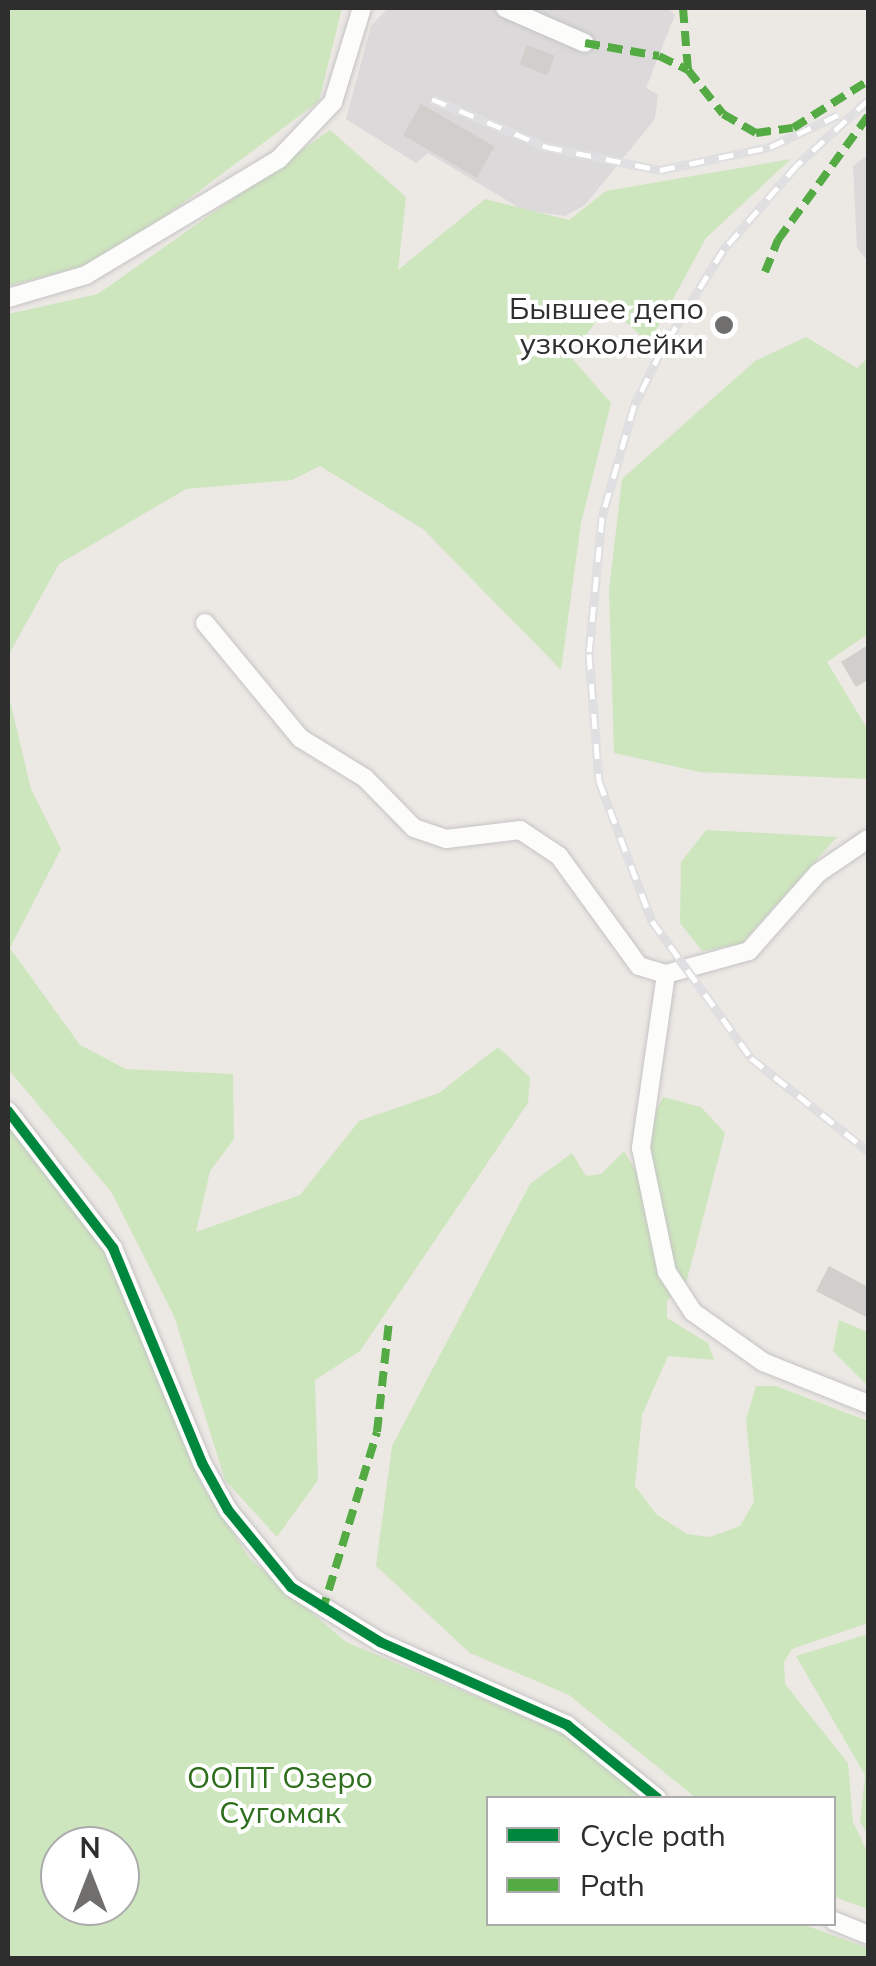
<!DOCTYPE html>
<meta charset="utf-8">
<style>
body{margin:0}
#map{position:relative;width:876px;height:1966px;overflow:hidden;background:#ece8e4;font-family:Mulish,sans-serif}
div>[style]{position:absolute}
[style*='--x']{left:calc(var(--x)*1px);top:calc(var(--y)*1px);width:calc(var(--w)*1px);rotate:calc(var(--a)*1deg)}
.industrial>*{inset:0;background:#dcd9db}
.green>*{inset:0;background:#cee6be}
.building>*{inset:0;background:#d1cecb;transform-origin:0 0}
.roads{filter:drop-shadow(0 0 2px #c5c4c5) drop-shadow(0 0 2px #c5c4c5)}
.minor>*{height:18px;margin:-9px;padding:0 9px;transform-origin:9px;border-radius:9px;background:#fcfcfb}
.rail>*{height:9px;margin-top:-4.5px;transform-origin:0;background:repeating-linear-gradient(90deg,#fff 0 15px,#dfdfe1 0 30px);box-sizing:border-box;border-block:2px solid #dfdfe1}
.quiet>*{height:8px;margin-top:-4px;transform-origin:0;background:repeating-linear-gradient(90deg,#54ab44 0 15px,transparent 0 23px)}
.cycleway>*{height:10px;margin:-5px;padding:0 5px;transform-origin:5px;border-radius:5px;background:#00873e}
.dots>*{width:28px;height:28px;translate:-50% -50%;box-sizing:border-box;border:5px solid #fff;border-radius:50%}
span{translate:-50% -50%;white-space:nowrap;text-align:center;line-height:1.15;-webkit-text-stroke:8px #fff;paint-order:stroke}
.poi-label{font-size:30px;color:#2e2e2e}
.right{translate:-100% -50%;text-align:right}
.park-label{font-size:30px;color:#2c6e1b}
.frame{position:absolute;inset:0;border:10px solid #2e2e2e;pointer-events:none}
.legend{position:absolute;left:486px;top:1796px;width:350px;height:130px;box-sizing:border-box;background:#fff;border:2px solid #ababab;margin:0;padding:12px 18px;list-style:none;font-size:30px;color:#2e2e2e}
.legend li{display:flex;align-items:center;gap:20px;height:50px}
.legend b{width:50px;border:2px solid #ababab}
.north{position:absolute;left:40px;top:1826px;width:100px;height:100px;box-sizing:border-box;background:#fff;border:2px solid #ababab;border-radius:50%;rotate:0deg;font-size:28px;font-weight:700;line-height:40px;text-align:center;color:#2e2e2e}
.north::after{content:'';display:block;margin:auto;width:35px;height:45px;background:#706f6e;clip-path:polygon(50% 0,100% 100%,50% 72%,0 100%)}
</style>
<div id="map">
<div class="industrial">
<i style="clip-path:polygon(388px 8px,667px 8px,675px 15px,646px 88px,658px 95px,655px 119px,585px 205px,565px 216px,523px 210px,428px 153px,416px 163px,346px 119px,371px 26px)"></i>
<i style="clip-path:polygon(868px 155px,868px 261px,857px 248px,853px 166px)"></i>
</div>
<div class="green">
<i style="clip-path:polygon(8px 8px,342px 8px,319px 101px,107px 260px,8px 286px)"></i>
<i style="clip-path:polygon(330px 130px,406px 197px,398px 270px,485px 199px,569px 220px,606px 191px,791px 159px,706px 238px,649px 343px,608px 306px,570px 356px,611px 403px,581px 523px,561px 670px,423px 529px,320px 466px,292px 480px,186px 489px,59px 564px,8px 656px,8px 314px,98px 294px)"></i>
<i style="clip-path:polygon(806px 337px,857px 368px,868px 358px,868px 634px,827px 662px,868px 730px,868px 779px,700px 772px,614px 753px,609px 590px,622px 479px,755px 361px)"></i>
<i style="clip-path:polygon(8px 692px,31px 789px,61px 849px,10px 948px,80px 1045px,126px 1069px,233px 1074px,234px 1139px,210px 1171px,196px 1232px,300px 1195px,359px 1121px,439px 1093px,498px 1047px,530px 1077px,528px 1103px,360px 1351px,315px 1380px,318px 1480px,277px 1537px,225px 1480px,174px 1316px,112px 1193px,8px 1069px)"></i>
<i style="clip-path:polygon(706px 830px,837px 837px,741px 944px,702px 951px,680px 923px,681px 862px)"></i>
<i style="clip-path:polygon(663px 1097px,701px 1107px,725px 1133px,687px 1280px,667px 1301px,667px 1318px,708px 1343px,714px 1360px,668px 1356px,642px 1415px,635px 1486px,656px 1514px,687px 1534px,710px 1537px,740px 1526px,754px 1502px,746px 1420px,756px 1386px,776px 1386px,868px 1421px,868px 1623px,792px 1649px,784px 1662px,785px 1684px,848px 1763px,853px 1822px,868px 1853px,868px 1909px,834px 1897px,834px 1798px,696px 1798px,569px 1695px,470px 1653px,376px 1566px,392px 1446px,530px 1184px,572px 1153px,586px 1176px,601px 1174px,624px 1151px,637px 1173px,650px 1173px,651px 1121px)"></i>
<i style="clip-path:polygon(evenodd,8px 1125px,112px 1260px,200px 1482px,250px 1559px,346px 1642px,567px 1735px,642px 1798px,488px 1798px,488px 1924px,802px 1924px,868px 1948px,868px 1958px,8px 1958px,8px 1125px,60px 1846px,120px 1846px,120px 1906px,60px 1906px,60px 1846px)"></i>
<i style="clip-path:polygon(839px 1320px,868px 1332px,868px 1386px,833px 1351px)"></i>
<i style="clip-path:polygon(868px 1634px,868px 1835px,860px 1822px,865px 1775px,796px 1656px)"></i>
</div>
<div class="building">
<i style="left:527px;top:45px;width:30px;height:21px;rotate:21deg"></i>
<i style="left:421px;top:104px;width:85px;height:36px;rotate:30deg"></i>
<i style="clip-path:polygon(868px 645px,868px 680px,856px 687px,841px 662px)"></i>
<i style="clip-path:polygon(829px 1266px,868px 1287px,868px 1318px,816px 1291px)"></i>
</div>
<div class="roads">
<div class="minor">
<i style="--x:505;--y:8;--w:87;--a:23.6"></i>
<i style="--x:8;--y:298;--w:81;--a:-16.4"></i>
<i style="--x:86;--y:275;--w:225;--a:-31"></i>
<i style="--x:279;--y:159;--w:79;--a:-46.5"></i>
<i style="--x:333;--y:102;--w:98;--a:-72.9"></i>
<i style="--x:205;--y:623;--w:149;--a:50.4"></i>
<i style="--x:300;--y:738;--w:76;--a:31.6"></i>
<i style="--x:365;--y:778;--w:70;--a:45.6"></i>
<i style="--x:414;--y:828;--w:34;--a:19"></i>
<i style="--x:446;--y:839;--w:75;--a:-6.9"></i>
<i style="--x:520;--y:830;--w:47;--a:33.7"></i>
<i style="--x:559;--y:856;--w:136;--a:54"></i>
<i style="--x:639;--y:966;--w:28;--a:17"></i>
<i style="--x:868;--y:839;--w:60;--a:145.8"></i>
<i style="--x:818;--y:873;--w:104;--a:131.5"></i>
<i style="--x:749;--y:951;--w:86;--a:164.5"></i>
<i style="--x:666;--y:974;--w:176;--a:98.2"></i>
<i style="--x:641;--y:1148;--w:127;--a:78.2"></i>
<i style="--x:667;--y:1272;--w:48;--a:57"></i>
<i style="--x:693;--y:1312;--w:86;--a:35.5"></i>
<i style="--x:763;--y:1362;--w:113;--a:21.8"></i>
<i style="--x:8;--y:1111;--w:173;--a:52.5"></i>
<i style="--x:113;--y:1248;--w:233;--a:67.5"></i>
<i style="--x:202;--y:1463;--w:54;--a:61"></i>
<i style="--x:228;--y:1510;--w:99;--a:50.7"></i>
<i style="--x:291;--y:1587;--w:105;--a:31.7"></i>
<i style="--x:380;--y:1642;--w:205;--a:23.9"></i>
<i style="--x:567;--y:1725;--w:116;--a:39"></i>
<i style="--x:834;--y:1921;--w:37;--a:22"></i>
</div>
</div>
<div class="rail">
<i style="--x:432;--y:99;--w:125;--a:22.7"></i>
<i style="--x:547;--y:147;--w:115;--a:11.5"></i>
<i style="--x:660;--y:170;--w:112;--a:-11.8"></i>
<i style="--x:770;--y:147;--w:75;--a:-25.2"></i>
<i style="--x:868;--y:100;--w:96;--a:137.5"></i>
<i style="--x:797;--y:165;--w:113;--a:131"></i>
<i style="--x:723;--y:250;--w:119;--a:121.5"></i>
<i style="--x:661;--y:351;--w:61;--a:116.1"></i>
<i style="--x:634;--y:406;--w:116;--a:106.1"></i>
<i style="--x:602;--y:517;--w:138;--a:95.4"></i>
<i style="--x:589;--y:654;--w:127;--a:85.5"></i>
<i style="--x:599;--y:781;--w:150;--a:69.3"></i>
<i style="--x:652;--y:921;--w:169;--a:54.1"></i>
<i style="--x:751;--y:1058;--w:149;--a:38.5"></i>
</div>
<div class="quiet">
<i style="--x:683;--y:8;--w:62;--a:85.4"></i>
<i style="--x:688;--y:70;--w:56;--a:51.5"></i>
<i style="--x:723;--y:114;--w:38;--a:30"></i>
<i style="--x:756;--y:133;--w:37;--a:-8"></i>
<i style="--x:793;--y:128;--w:89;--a:-32.1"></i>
<i style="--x:585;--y:43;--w:75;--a:10"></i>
<i style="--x:659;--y:56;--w:32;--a:26"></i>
<i style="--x:765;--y:272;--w:35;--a:-68"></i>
<i style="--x:778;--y:240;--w:153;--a:-54"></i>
<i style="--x:322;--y:1612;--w:188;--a:-73"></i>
<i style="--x:377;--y:1432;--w:111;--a:-83.8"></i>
</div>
<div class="cycleway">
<i style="--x:8;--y:1111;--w:173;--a:52.5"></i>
<i style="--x:113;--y:1248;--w:233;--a:67.5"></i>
<i style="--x:202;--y:1463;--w:54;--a:61"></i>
<i style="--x:228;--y:1510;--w:99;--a:50.7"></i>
<i style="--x:291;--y:1587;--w:105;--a:31.7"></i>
<i style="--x:380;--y:1642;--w:205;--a:23.9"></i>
<i style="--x:567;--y:1725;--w:116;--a:39"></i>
</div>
<div class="dots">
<i style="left:724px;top:325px;background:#706f6e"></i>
</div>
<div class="poi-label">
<span class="right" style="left:704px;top:325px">Бывшее депо<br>узкоколейки</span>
</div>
<div class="park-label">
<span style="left:280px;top:1794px">ООПТ Озеро<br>Сугомак</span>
</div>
<div class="frame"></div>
<ul class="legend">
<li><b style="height:12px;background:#00873e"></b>Cycle path</li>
<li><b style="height:12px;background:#54ab44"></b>Path</li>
</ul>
<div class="north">N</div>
</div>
